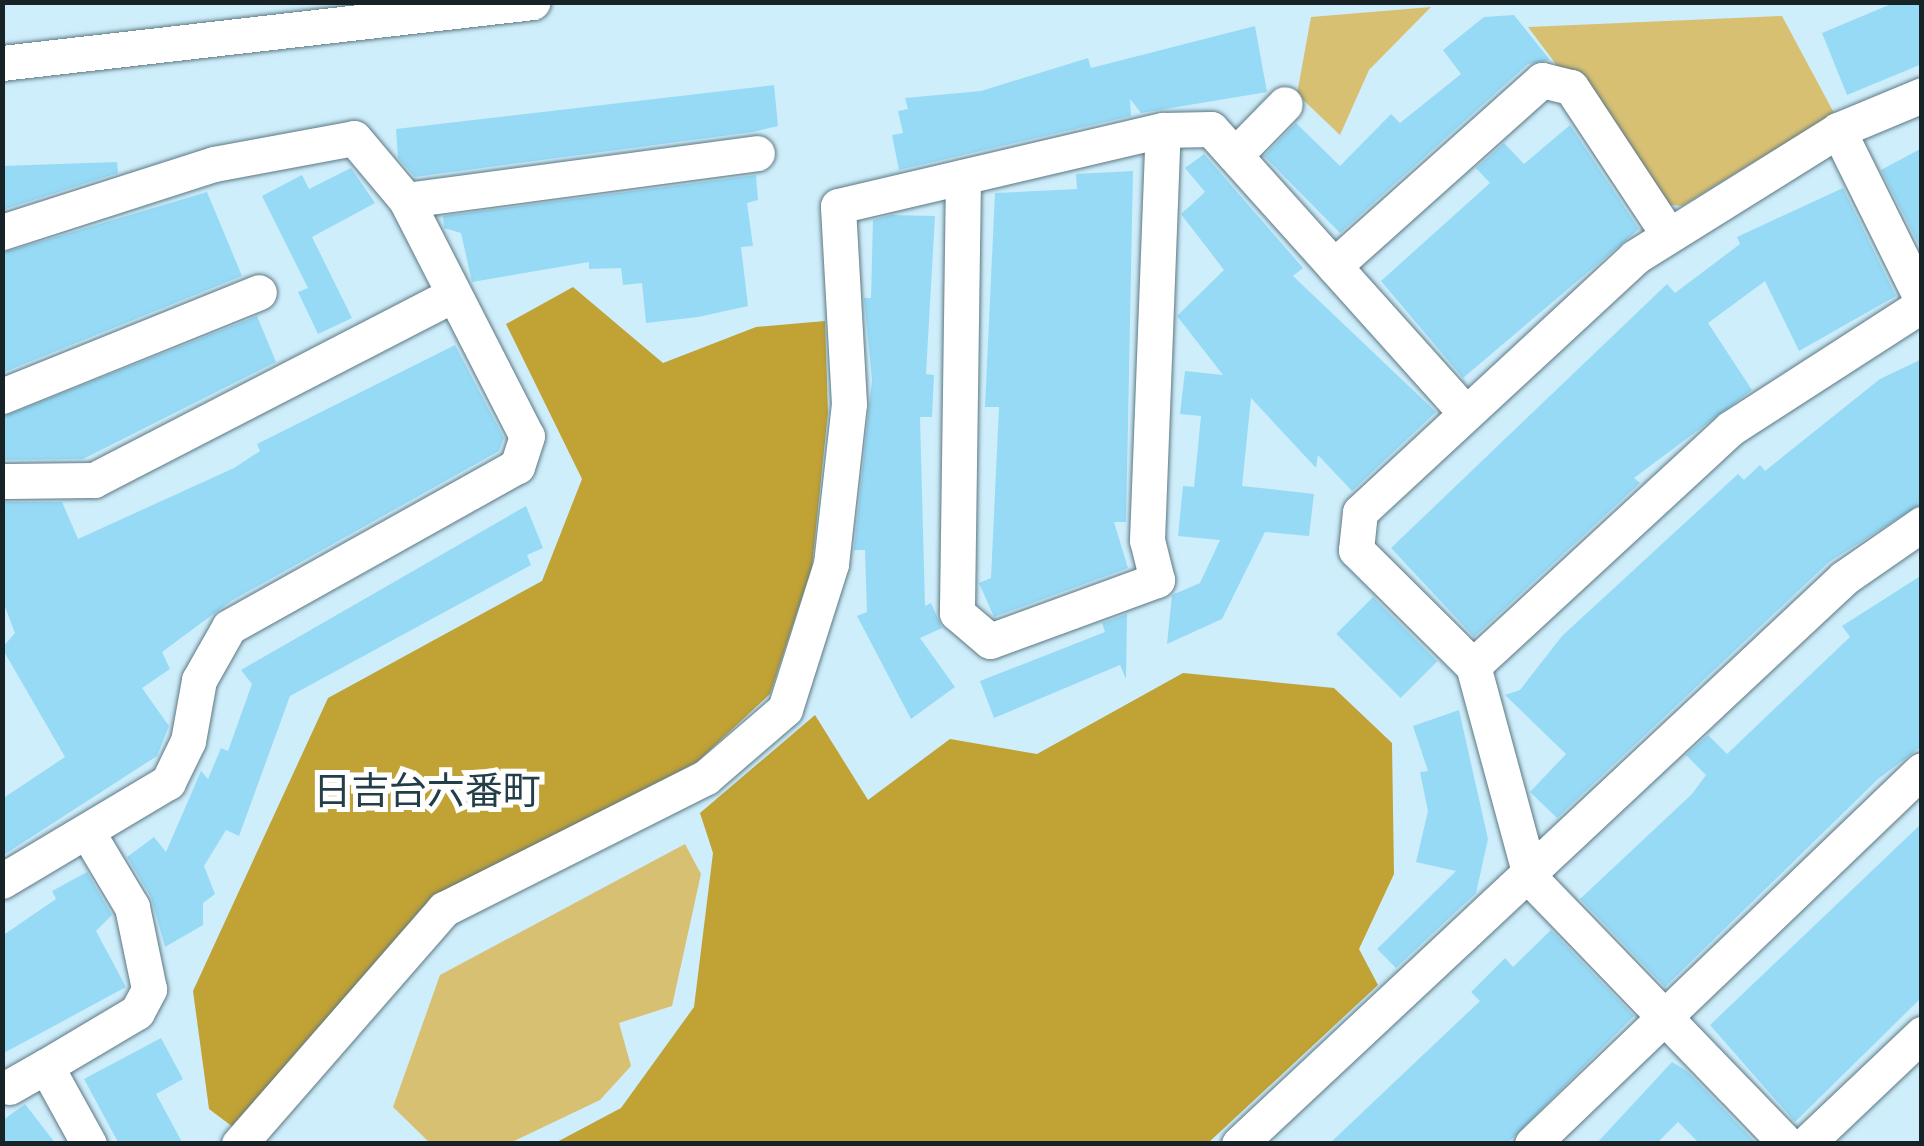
<!DOCTYPE html>
<meta charset="utf-8">
<style>
body{margin:0}
#map{position:relative;width:1924px;height:1146px;overflow:hidden;background:#cfeefb;font-family:"Archivo Narrow","Noto Sans JP",sans-serif}
div>[style]{position:absolute}
[style*='--x']{left:calc(var(--x)*1px);top:calc(var(--y)*1px);width:calc(var(--w)*1px);rotate:calc(var(--a)*1deg)}
.green>*{inset:0;background:#d8c073}
.forest>*{inset:0;background:#c1a235}
.building>*{inset:0;background:#97daf5;transform-origin:0 0}
.roads{filter:drop-shadow(0 0 2px #5c7883) drop-shadow(0 0 2px #5c7883)}
.street>*{height:35px;margin:-17.5px;padding:0 17.5px;transform-origin:17.5px;border-radius:17.5px;background:#fff}
span{translate:-50% -50%;white-space:nowrap;text-align:center;line-height:1.15;-webkit-text-stroke:10px #fff;paint-order:stroke}
.neighbourhood-label{font-size:38px;color:#243e48}
.frame{position:absolute;inset:0;border:5px solid #182328;pointer-events:none}
</style>
<div id="map">
<div class="green">
<i style="clip-path:polygon(1431px 7px,1369px 70px,1340px 135px,1297px 94px,1311px 17px)"></i>
<i style="clip-path:polygon(1782px 16px,1834px 113px,1682px 206px,1661px 204px,1528px 27px)"></i>
<i style="clip-path:polygon(685px 844px,701px 874px,672px 1006px,619px 1023px,631px 1066px,600px 1100px,510px 1143px,430px 1143px,393px 1107px,440px 975px)"></i>
</div>
<div class="forest">
<i style="clip-path:polygon(573px 287px,663px 363px,756px 327px,825px 321px,828px 412px,812px 567px,770px 694px,697px 762px,429px 900px,233px 1127px,209px 1109px,193px 991px,328px 698px,542px 581px,582px 479px,506px 324px)"></i>
<i style="clip-path:polygon(1183px 673px,1334px 688px,1392px 743px,1394px 874px,1359px 949px,1378px 985px,1208px 1143px,555px 1143px,621px 1108px,694px 1007px,713px 853px,700px 813px,815px 715px,868px 800px,950px 739px,1037px 754px)"></i>
</div>
<div class="building">
<i style="clip-path:polygon(1896px 2px,1922px 2px,1922px 64px,1847px 95px,1822px 33px)"></i>
<i style="clip-path:polygon(1514px 15px,1550px 60px,1528px 64px,1340px 233px,1264px 156px,1296px 123px,1340px 166px,1391px 114px,1400px 123px,1461px 74px,1443px 50px,1484px 17px)"></i>
<i style="clip-path:polygon(1255px 26px,1267px 92px,1141px 113px,1130px 99px,1131px 116px,899px 170px,892px 135px,903px 133px,898px 111px,908px 109px,905px 98px,981px 91px,1088px 58px,1091px 68px)"></i>
<i style="clip-path:polygon(774px 85px,778px 126px,753px 132px,415px 177px,398px 158px,396px 129px)"></i>
<i style="clip-path:polygon(1570px 125px,1639px 229px,1463px 378px,1381px 281px,1490px 183px,1476px 168px,1504px 143px,1524px 164px)"></i>
<i style="clip-path:polygon(1922px 148px,1922px 251px,1881px 170px)"></i>
<i style="clip-path:polygon(1204px 154px,1303px 268px,1293px 276px,1436px 412px,1352px 491px,1318px 455px,1316px 468px,1251px 398px,1242px 486px,1314px 494px,1309px 536px,1265px 532px,1222px 619px,1167px 644px,1172px 595px,1200px 583px,1220px 540px,1178px 536px,1183px 486px,1194px 487px,1201px 416px,1180px 414px,1185px 371px,1223px 375px,1177px 316px,1224px 270px,1181px 214px,1205px 192px,1185px 168px)"></i>
<i style="clip-path:polygon(117px 162px,118px 173px,2px 210px,2px 166px)"></i>
<i style="clip-path:polygon(351px 168px,375px 203px,312px 237px,352px 318px,318px 334px,298px 292px,308px 288px,262px 196px,302px 175px,309px 189px)"></i>
<i style="clip-path:polygon(1133px 171px,1126px 522px,1114px 522px,1128px 568px,994px 617px,979px 583px,991px 578px,999px 407px,985px 407px,995px 193px,1077px 189px,1076px 174px)"></i>
<i style="clip-path:polygon(756px 175px,758px 200px,747px 203px,753px 246px,741px 247px,748px 306px,698px 317px,646px 323px,642px 283px,623px 285px,621px 268px,589px 269px,589px 262px,472px 282px,461px 233px,444px 228px,443px 216px)"></i>
<i style="clip-path:polygon(1843px 188px,1896px 296px,1799px 351px,1765px 281px,1708px 323px,1752px 390px,1634px 478px,1640px 483px,1474px 637px,1391px 548px,1667px 284px,1675px 293px,1740px 244px,1737px 237px)"></i>
<i style="clip-path:polygon(207px 192px,242px 276px,2px 373px,2px 253px)"></i>
<i style="clip-path:polygon(891px 215px,935px 216px,926px 374px,934px 375px,932px 417px,920px 417px,925px 606px,931px 603px,942px 628px,920px 638px,955px 687px,911px 719px,857px 616px,867px 612px,865px 550px,854px 550px,872px 380px,864px 298px,871px 298px,873px 220px)"></i>
<i style="clip-path:polygon(257px 316px,276px 362px,83px 459px,2px 460px,2px 417px)"></i>
<i style="clip-path:polygon(455px 345px,504px 438px,499px 451px,231px 601px,162px 652px,170px 669px,142px 688px,169px 726px,157px 756px,2px 856px,2px 799px,65px 757px,2px 648px,15px 633px,2px 599px,2px 502px,62px 502px,78px 539px,234px 468px,260px 451px,257px 444px)"></i>
<i style="clip-path:polygon(1922px 359px,1922px 503px,1829px 562px,1557px 818px,1530px 792px,1566px 754px,1505px 695px,1520px 690px,1562px 636px,1738px 474px,1744px 480px,1760px 465px,1765px 471px,1880px 379px)"></i>
<i style="clip-path:polygon(526px 506px,543px 548px,527px 555px,531px 565px,290px 696px,239px 836px,226px 830px,204px 866px,215px 894px,203px 903px,203px 925px,165px 947px,151px 897px,127px 857px,154px 837px,166px 852px,201px 771px,208px 779px,221px 748px,228px 751px,252px 684px,241px 670px)"></i>
<i style="clip-path:polygon(1922px 575px,1922px 746px,1878px 779px,1665px 987px,1580px 899px,1692px 794px,1706px 775px,1686px 755px,1708px 735px,1727px 754px,1850px 637px,1842px 626px)"></i>
<i style="left:1373px;top:597px;width:91px;height:52px;rotate:45deg"></i>
<i style="clip-path:polygon(1127px 614px,1126px 679px,1120px 665px,994px 718px,980px 681px,1105px 632px,1102px 623px)"></i>
<i style="clip-path:polygon(1459px 710px,1488px 839px,1476px 893px,1396px 968px,1377px 949px,1456px 871px,1416px 862px,1428px 811px,1420px 772px,1428px 771px,1413px 726px)"></i>
<i style="clip-path:polygon(1922px 823px,1922px 997px,1795px 1122px,1710px 1025px)"></i>
<i style="clip-path:polygon(87px 872px,112px 915px,96px 931px,126px 987px,2px 1054px,2px 936px,56px 899px,52px 891px)"></i>
<i style="clip-path:polygon(1551px 930px,1634px 1016px,1507px 1144px,1329px 1144px,1480px 1001px,1471px 992px,1505px 958px,1513px 967px)"></i>
<i style="clip-path:polygon(161px 1038px,183px 1079px,156px 1094px,183px 1144px,119px 1144px,84px 1079px)"></i>
<i style="clip-path:polygon(1672px 1062px,1687px 1071px,1757px 1144px,1700px 1144px,1678px 1122px,1656px 1144px,1596px 1144px)"></i>
<i style="clip-path:polygon(25px 1104px,56px 1144px,2px 1144px,2px 1121px)"></i>
</div>
<div class="roads">
<div class="street">
<i style="--x:2;--y:63;--w:534;--a:-6.55"></i>
<i style="--x:1838;--y:130;--w:190;--a:63.7"></i>
<i style="--x:1235;--y:155;--w:71;--a:-45.6"></i>
<i style="--x:963;--y:177;--w:436;--a:90.8"></i>
<i style="--x:957;--y:613;--w:43;--a:40.3"></i>
<i style="--x:990;--y:641;--w:178;--a:-20.1"></i>
<i style="--x:1157;--y:580;--w:41;--a:-104"></i>
<i style="--x:1147;--y:540;--w:410;--a:-87.8"></i>
<i style="--x:406;--y:200;--w:354;--a:-7.6"></i>
<i style="--x:2;--y:232;--w:223;--a:-17.8"></i>
<i style="--x:214;--y:164;--w:142;--a:-10.5"></i>
<i style="--x:354;--y:138;--w:81;--a:50"></i>
<i style="--x:406;--y:200;--w:265;--a:62.9"></i>
<i style="--x:527;--y:436;--w:32;--a:108"></i>
<i style="--x:517;--y:466;--w:330;--a:150.8"></i>
<i style="--x:229;--y:627;--w:61;--a:119.5"></i>
<i style="--x:199;--y:680;--w:62;--a:100.2"></i>
<i style="--x:188;--y:741;--w:46;--a:116"></i>
<i style="--x:168;--y:782;--w:193;--a:149.2"></i>
<i style="--x:1334;--y:266;--w:279;--a:-41.8"></i>
<i style="--x:1542;--y:80;--w:30;--a:14"></i>
<i style="--x:1571;--y:87;--w:176;--a:56.6"></i>
<i style="--x:2;--y:396;--w:277;--a:-22"></i>
<i style="--x:2;--y:481;--w:92;--a:-0.6"></i>
<i style="--x:94;--y:480;--w:402;--a:-27.3"></i>
<i style="--x:1473;--y:666;--w:351;--a:-42.7"></i>
<i style="--x:1731;--y:428;--w:227;--a:-32.8"></i>
<i style="--x:9;--y:1087;--w:43;--a:-29.6"></i>
<i style="--x:89;--y:1144;--w:89;--a:-118.9"></i>
<i style="--x:46;--y:1066;--w:106;--a:-30.7"></i>
<i style="--x:137;--y:1012;--w:26;--a:-62"></i>
<i style="--x:149;--y:989;--w:84;--a:-101.7"></i>
<i style="--x:132;--y:907;--w:84;--a:-120.8"></i>
<i style="--x:239;--y:1144;--w:312;--a:-48.9"></i>
<i style="--x:444;--y:909;--w:293;--a:-26.7"></i>
<i style="--x:706;--y:777;--w:104;--a:-40.7"></i>
<i style="--x:785;--y:709;--w:152;--a:-72.4"></i>
<i style="--x:831;--y:564;--w:161;--a:-83.6"></i>
<i style="--x:849;--y:404;--w:198;--a:-93.2"></i>
<i style="--x:838;--y:206;--w:334;--a:-13.2"></i>
<i style="--x:1163;--y:130;--w:48;--a:-1.2"></i>
<i style="--x:1211;--y:129;--w:377;--a:48.1"></i>
<i style="--x:1239;--y:1144;--w:828;--a:-43.09"></i>
<i style="--x:1844;--y:578;--w:95;--a:-34.7"></i>
<i style="--x:1532;--y:1144;--w:540;--a:-43.8"></i>
<i style="--x:1787;--y:1144;--w:368;--a:-134"></i>
<i style="--x:1531;--y:879;--w:221;--a:-105.2"></i>
<i style="--x:1473;--y:666;--w:165;--a:-135.2"></i>
<i style="--x:1356;--y:550;--w:38;--a:-84"></i>
<i style="--x:1360;--y:512;--w:375;--a:-42.8"></i>
<i style="--x:1635;--y:257;--w:239;--a:-32"></i>
<i style="--x:1838;--y:130;--w:91;--a:-22.6"></i>
<i style="--x:1806;--y:1144;--w:160;--a:-43.5"></i>
</div>
</div>
<div class="neighbourhood-label">
<span style="left:427px;top:791px">日吉台六番町</span>
</div>
<div class="frame"></div>
</div>
